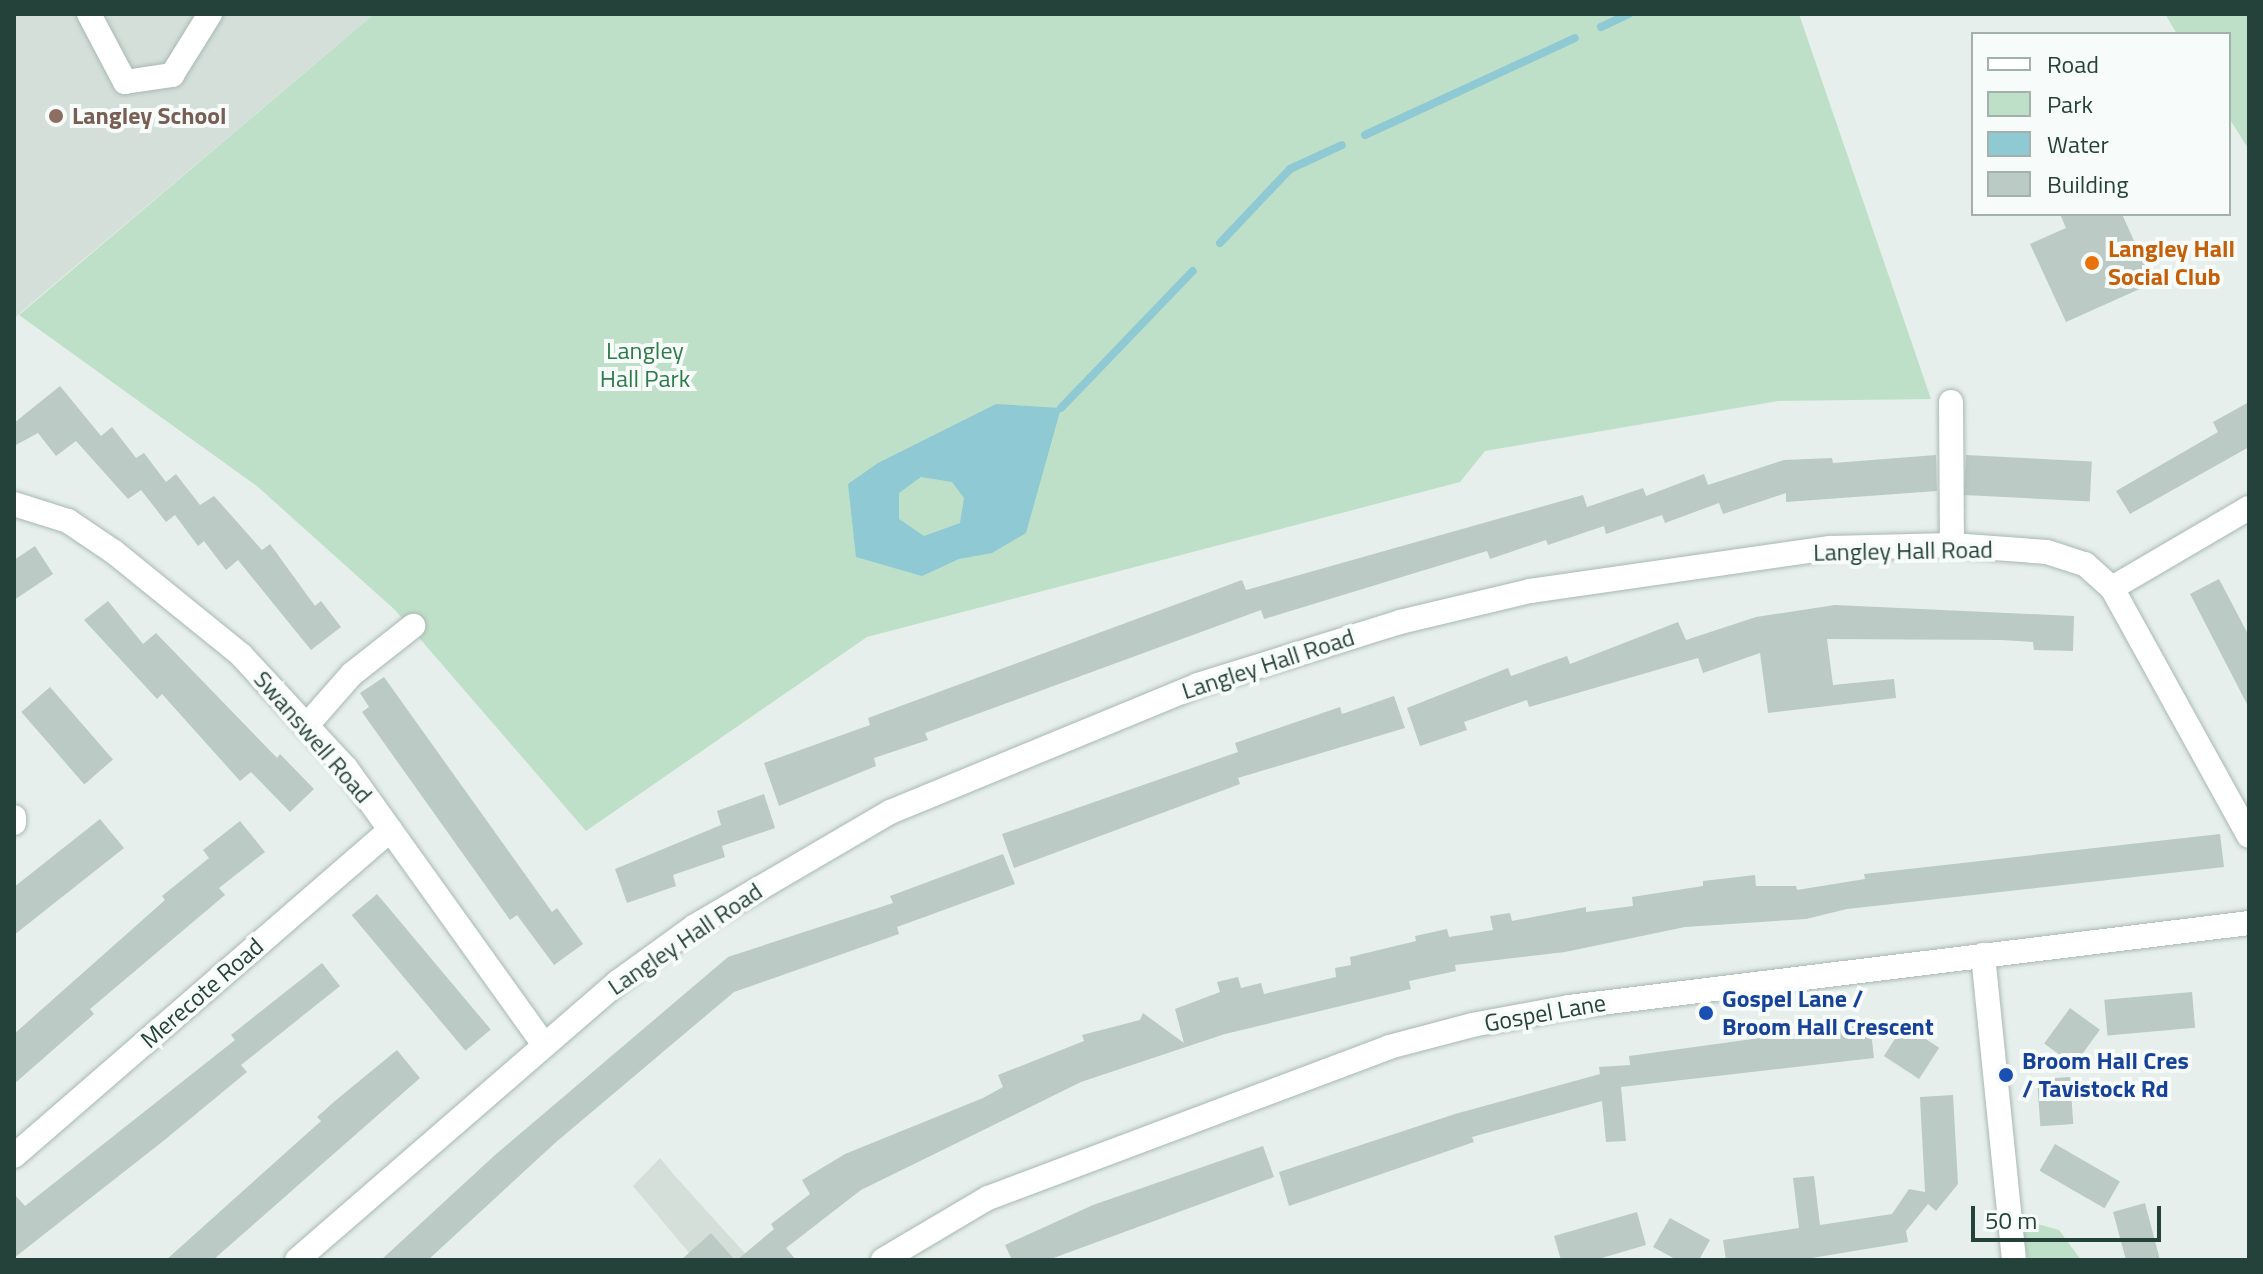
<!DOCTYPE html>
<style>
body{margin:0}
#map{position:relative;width:2263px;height:1274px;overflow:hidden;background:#e6efeb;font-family:"Titillium Web",sans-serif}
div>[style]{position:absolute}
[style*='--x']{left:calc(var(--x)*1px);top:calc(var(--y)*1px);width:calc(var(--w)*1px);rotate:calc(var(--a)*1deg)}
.built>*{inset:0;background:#d4dfda}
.green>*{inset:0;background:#bfe0c8}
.water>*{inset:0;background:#8ec9d4}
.stream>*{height:8px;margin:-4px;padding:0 4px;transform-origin:4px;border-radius:4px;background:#8ec9d4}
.building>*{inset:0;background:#bbcac4;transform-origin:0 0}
.roads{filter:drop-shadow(0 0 2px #a8b8b2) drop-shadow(0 0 2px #a8b8b2)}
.minor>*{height:24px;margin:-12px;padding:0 12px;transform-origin:12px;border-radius:12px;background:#fff}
.dots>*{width:22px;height:22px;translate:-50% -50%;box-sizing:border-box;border:4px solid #f7fbf9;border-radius:50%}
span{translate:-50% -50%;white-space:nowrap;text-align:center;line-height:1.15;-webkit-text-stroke:8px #f7fbf9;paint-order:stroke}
.education-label{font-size:24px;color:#785e54;font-weight:700}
.left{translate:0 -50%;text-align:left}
.food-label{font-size:24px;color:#c56008;font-weight:700}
.park-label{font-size:24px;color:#2d7a4b}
.street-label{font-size:24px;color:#24423a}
.transit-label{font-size:24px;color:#164399;font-weight:700}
.frame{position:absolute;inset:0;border:16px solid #24423a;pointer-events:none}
.legend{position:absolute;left:1971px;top:32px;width:260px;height:184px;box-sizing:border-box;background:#f7fbf9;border:2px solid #a3b1ad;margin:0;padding:10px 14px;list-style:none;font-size:24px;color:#24423a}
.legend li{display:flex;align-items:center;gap:16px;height:40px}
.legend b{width:40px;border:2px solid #a3b1ad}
.scale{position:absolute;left:1971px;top:1206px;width:190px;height:36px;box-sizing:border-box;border:4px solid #24423a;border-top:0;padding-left:10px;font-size:24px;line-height:28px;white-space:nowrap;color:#24423a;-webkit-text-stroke:6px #f7fbf9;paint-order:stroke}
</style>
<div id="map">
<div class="built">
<i style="clip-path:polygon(14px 14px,374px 14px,14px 318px)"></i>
<i style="clip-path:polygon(660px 1158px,675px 1176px,751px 1260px,695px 1260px,633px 1186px)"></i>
</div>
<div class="green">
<i style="clip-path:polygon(374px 14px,1799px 14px,1931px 399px,1778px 401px,1485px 451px,1460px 482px,867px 637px,586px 831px,395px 610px,258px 487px,19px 315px)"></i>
<i style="clip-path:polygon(2165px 14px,2249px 14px,2249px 150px,2229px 118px,2229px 34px,2177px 34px)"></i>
<i style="clip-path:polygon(2020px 1219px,2059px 1230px,2081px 1260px,2028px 1260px)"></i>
</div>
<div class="water">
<i style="clip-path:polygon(evenodd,996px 404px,1061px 408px,1026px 533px,992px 553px,959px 559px,922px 576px,856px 557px,848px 484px,878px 463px,996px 404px,921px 477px,952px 482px,964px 498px,960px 523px,924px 536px,899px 519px,899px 493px,921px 477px)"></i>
</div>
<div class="stream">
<i style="--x:1601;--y:27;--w:31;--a:-25"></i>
<i style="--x:1365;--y:135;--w:231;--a:-24.8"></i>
<i style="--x:1220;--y:243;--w:102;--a:-46.6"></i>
<i style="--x:1290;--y:169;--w:57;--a:-24.8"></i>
<i style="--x:1061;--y:408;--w:190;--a:-46.1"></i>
</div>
<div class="building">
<i style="clip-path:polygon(2060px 214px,2122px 214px,2153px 283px,2066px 322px,2030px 244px,2066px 228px)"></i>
<i style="clip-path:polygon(60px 386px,101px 436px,112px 427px,136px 458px,144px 453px,166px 482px,176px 474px,200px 505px,214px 496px,262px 550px,270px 544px,315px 606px,321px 601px,341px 627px,311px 650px,238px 560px,226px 570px,204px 541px,198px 546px,175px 515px,166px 522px,141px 490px,128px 499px,76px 441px,56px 456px,38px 433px,14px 446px,14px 423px)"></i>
<i style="clip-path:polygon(2249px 402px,2249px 447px,2130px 514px,2116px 491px,2218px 432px,2213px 422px)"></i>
<i style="clip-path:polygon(1936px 455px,1937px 491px,1786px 502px,1786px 493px,1723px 514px,1719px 503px,1665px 523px,1662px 515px,1606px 534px,1604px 526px,1548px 545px,1546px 540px,1490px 559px,1487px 551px,1264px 619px,1261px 610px,925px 733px,928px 740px,874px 758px,876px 766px,779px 806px,764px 763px,870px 725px,868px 718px,1242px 580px,1246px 590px,1583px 495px,1587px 507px,1643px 488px,1646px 496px,1704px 474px,1708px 485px,1784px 460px,1832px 458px,1833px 463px)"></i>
<i style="left:1966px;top:455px;width:126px;height:40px;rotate:3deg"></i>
<i style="clip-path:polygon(35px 546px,53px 574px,14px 600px,14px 560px)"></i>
<i style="clip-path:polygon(2219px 579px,2249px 636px,2249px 708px,2190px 594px)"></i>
<i style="clip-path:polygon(108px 601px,143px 644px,156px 633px,277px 758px,280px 754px,314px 789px,290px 812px,251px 772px,240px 781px,162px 694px,157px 699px,84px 620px)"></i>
<i style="clip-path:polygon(1835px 605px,2074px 616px,2073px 651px,2034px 650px,2033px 642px,2002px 640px,1827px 639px,1833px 685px,1894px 679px,1896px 698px,1768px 713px,1760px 653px,1703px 673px,1698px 658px,1529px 707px,1527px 700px,1464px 722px,1467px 730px,1420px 746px,1407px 708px,1508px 668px,1511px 676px,1567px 656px,1570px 664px,1678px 622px,1686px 640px,1756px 617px)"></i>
<i style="clip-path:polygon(384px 677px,552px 912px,557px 908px,583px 944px,554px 965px,517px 915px,510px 920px,362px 712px,369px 707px,360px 693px)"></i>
<i style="left:50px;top:687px;width:96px;height:38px;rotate:49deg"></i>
<i style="clip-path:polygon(1394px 696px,1405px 728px,1238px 778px,1240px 784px,1014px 868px,1002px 834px,1238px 752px,1235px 743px,1340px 707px,1342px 714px)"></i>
<i style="clip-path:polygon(764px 794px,775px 828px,722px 846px,725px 857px,673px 875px,676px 886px,627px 903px,615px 869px,721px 825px,717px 811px)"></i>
<i style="clip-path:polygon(100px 819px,124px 848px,14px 935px,14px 887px)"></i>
<i style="clip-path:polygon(240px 821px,265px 852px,219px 888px,225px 895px,90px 1009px,94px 1014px,14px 1084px,14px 1034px,165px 900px,162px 896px,209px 858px,203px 850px)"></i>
<i style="clip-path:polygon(2220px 834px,2224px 867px,1847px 909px,1806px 919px,1685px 927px,1565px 952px,1455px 965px,1456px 971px,1409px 981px,1411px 989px,1225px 1034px,1081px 1082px,861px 1190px,786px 1248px,796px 1260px,737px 1260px,774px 1229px,771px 1224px,810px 1194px,802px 1180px,845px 1154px,983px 1098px,1003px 1087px,998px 1075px,1084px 1041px,1082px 1035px,1140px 1020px,1143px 1013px,1184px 1043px,1175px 1009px,1220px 992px,1217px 982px,1238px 977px,1241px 988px,1261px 983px,1264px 994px,1336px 977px,1335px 968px,1351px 965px,1350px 957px,1416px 941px,1415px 936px,1447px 929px,1449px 937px,1493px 930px,1490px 916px,1510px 913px,1512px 921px,1586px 907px,1586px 912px,1633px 906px,1632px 897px,1703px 886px,1703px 881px,1755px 875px,1756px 886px,1796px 886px,1797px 890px,1865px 879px,1864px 874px)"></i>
<i style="clip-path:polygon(1003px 854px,1015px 884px,897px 927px,899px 934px,734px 992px,555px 1143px,428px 1260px,381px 1260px,495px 1155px,728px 957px,893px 903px,890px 896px)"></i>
<i style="left:377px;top:894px;width:177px;height:33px;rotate:50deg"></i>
<i style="clip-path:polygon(322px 963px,340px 986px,241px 1065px,247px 1072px,162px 1142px,14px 1258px,14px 1194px,25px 1206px,235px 1040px,231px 1035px)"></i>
<i style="left:2192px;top:992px;width:36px;height:88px;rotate:85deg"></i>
<i style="left:2070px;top:1008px;width:37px;height:44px;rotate:36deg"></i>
<i style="clip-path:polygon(1870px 1023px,1874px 1058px,1621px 1087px,1626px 1141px,1606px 1142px,1602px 1101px,1472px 1137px,1474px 1142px,1289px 1206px,1279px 1172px,1455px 1114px,1600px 1074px,1599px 1067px,1630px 1065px,1629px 1056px)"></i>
<i style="left:1904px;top:1025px;width:42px;height:37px;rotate:33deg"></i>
<i style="clip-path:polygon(397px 1050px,420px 1078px,213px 1260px,166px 1260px,321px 1121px,317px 1117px,335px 1101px)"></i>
<i style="left:2070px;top:1077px;width:47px;height:33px;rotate:86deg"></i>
<i style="clip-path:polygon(1953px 1095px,1958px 1184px,1936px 1211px,1928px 1204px,1906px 1231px,1908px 1242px,1800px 1260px,1726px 1260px,1723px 1240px,1799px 1228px,1793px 1178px,1814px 1176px,1820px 1225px,1892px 1214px,1909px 1189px,1925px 1192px,1920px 1097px)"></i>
<i style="left:2055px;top:1144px;width:75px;height:31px;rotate:30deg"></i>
<i style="clip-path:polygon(1263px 1146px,1274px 1177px,1048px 1260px,1012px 1260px,1005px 1245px,1093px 1205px)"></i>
<i style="clip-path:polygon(2145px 1203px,2160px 1260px,2126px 1260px,2113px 1212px)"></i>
<i style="clip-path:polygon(1637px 1212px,1646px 1245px,1595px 1260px,1561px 1260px,1554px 1236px)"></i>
<i style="clip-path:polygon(1670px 1218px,1710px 1240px,1699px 1260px,1677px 1260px,1653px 1247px)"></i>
<i style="clip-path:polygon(711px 1233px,735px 1260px,681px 1260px)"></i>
</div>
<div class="roads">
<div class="minor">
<i style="--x:89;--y:14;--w:77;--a:62.1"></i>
<i style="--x:125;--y:82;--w:48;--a:-8.5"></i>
<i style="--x:172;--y:75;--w:72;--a:-58.1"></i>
<i style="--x:1951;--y:402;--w:143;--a:89.6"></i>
<i style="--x:14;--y:504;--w:57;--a:17.5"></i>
<i style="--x:68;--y:521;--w:55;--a:34"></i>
<i style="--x:114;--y:552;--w:164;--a:39"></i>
<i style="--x:241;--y:655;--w:154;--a:47.1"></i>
<i style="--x:346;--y:768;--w:340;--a:54.4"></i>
<i style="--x:2112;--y:588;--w:159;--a:-30.3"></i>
<i style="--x:308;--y:724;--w:67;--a:-48.7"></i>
<i style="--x:352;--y:674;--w:78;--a:-38.2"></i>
<i style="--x:14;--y:817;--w:6;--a:90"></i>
<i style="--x:1983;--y:955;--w:307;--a:84.2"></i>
<i style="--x:14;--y:1156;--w:498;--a:-40.9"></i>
<i style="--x:297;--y:1260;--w:425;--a:-40.9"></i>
<i style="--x:618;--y:982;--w:95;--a:-36"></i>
<i style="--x:695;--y:926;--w:226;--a:-30.3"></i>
<i style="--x:890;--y:812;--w:333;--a:-22.4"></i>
<i style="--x:1198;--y:685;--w:212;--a:-17.3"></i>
<i style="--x:1400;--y:622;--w:134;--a:-13.4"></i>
<i style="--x:1530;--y:591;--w:303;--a:-8.2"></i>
<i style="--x:1830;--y:548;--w:122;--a:-1.4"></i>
<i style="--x:1952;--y:545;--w:95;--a:4.2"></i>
<i style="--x:2047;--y:552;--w:40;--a:18"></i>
<i style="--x:2085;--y:564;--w:36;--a:42"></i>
<i style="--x:2112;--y:588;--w:283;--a:61.1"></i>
<i style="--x:883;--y:1260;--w:122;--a:-30.6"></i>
<i style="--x:988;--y:1198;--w:428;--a:-20.6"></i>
<i style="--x:1389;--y:1047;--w:86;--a:-14.8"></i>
<i style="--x:1472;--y:1025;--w:99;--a:-10.5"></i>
<i style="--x:1569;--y:1007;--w:685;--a:-7.04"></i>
</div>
</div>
<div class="dots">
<i style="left:56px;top:116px;background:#8d6e63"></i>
<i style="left:2092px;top:263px;background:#e8710a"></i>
<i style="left:1706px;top:1013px;background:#1a4fb4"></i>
<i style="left:2006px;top:1075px;background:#1a4fb4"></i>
</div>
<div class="education-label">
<span class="left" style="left:72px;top:116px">Langley School</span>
</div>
<div class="food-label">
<span class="left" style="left:2108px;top:263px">Langley Hall<br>Social Club</span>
</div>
<div class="park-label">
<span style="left:645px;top:365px">Langley<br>Hall Park</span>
</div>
<div class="street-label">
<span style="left:1903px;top:551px;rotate:-1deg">Langley Hall Road</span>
<span style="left:1268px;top:664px;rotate:-18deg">Langley Hall Road</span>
<span style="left:313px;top:737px;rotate:49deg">Swanswell Road</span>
<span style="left:685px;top:939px;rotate:-34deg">Langley Hall Road</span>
<span style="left:202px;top:993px;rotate:-41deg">Merecote Road</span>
<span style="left:1545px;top:1013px;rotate:-10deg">Gospel Lane</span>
</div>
<div class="transit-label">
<span class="left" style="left:1722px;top:1013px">Gospel Lane /<br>Broom Hall Crescent</span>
<span class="left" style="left:2022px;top:1075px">Broom Hall Cres<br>/ Tavistock Rd</span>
</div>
<div class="frame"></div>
<ul class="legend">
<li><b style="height:10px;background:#fff"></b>Road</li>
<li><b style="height:22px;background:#bfe0c8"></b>Park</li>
<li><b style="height:22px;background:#8ec9d4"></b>Water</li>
<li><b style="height:22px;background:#bbcac4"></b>Building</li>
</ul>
<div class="scale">50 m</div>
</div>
